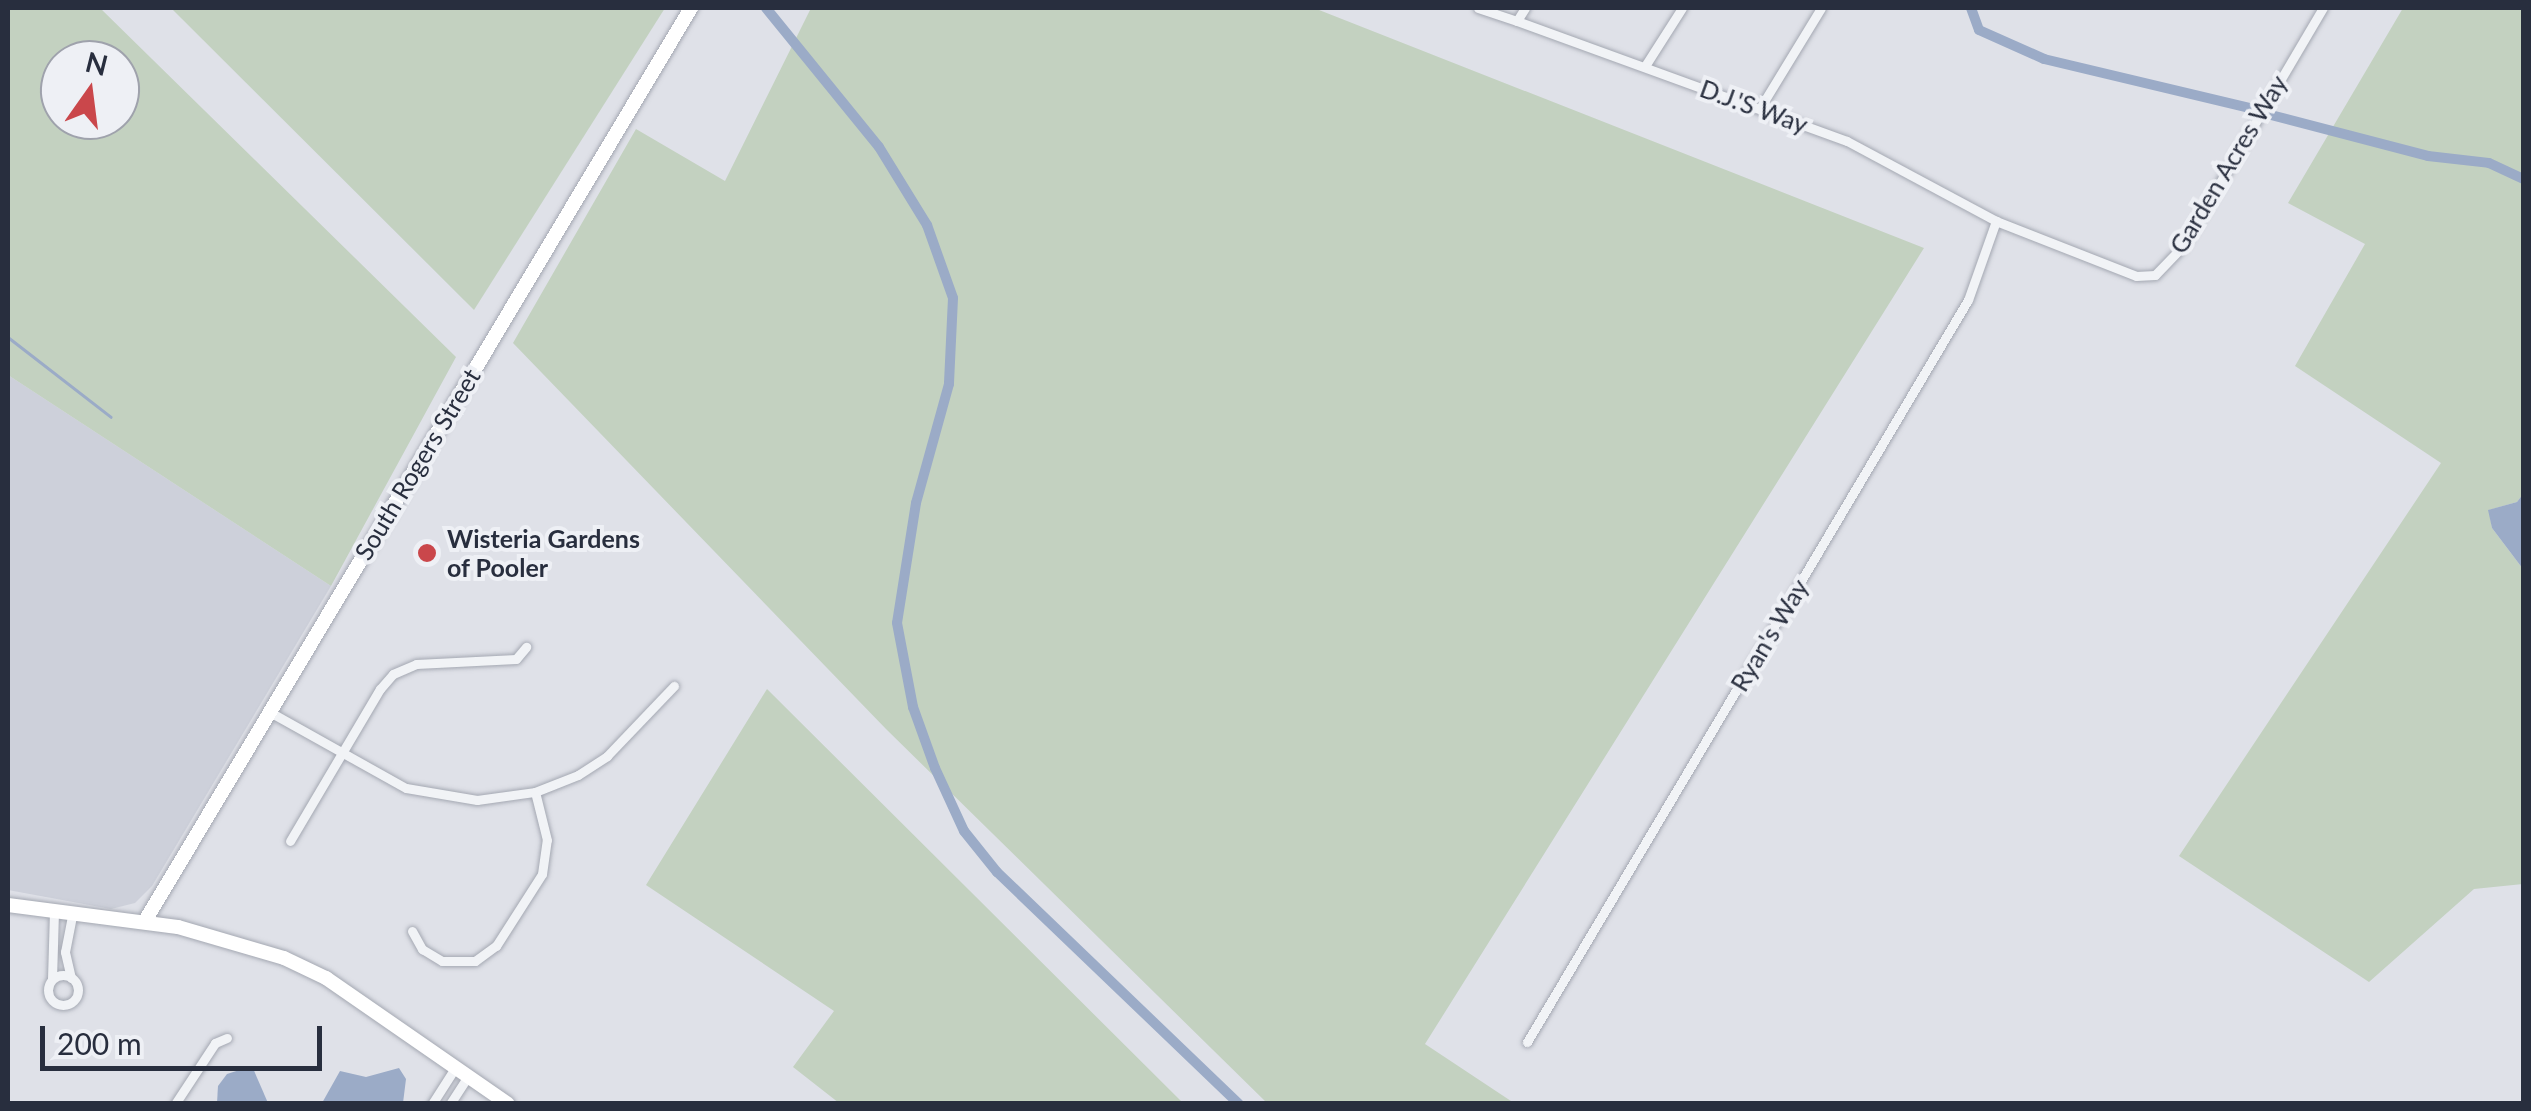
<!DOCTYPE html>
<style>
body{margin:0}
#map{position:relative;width:2531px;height:1111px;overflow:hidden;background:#dfe1e8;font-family:Lato,sans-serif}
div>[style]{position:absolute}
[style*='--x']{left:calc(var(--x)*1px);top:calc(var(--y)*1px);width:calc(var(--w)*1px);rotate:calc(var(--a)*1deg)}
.built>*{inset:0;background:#cdd0da}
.green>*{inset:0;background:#c3d1c0}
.water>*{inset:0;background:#9babc7}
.stream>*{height:2.5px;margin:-1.25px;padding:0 1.25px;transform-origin:1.25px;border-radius:1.25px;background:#9babc7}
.canal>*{height:10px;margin:-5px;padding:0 5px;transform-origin:5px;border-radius:5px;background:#9babc7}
.roads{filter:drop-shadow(0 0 2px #a4a8b2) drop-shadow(0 0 2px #a4a8b2)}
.street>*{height:9px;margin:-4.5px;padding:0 4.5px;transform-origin:4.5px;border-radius:4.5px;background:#f1f3f6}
.street>.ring{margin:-4.5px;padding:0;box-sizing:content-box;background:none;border:9px solid #f1f3f6;border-radius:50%}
.secondary>*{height:14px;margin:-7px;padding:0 7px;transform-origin:7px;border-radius:7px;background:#fff}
.dots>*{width:28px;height:28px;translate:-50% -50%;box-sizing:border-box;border:5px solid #eef0f5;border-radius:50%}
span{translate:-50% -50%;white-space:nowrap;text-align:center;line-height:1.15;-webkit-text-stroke:8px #eef0f5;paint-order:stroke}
.street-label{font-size:25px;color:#282e3e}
.poi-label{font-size:25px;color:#282e3e;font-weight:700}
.left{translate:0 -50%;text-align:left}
.frame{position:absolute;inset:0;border:10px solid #282e3e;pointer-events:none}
.north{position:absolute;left:40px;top:40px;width:100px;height:100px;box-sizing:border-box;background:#eef0f5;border:2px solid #9fa2ac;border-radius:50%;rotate:14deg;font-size:28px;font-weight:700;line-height:40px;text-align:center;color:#282e3e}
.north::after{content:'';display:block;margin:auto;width:35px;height:45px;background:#ca474b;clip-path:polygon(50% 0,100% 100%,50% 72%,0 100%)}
.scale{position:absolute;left:40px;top:1026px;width:282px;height:45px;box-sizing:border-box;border:5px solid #282e3e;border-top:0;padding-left:12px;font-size:30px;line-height:35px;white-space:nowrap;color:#282e3e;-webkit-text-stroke:8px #eef0f5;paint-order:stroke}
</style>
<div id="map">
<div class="built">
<i style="clip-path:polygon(8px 375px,331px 586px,152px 886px,135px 903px,111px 909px,8px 890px)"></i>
</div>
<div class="green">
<i style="clip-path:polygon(evenodd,8px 8px,100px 8px,456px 357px,331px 586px,8px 375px,8px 8px,60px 60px,120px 60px,120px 120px,60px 120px,60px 60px)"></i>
<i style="clip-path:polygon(171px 8px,665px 8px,474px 310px)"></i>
<i style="clip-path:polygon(811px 8px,1314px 8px,1924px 248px,1425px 1044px,1514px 1103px,1267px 1103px,886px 729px,513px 343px,636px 129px,725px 181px)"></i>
<i style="clip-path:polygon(2403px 8px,2523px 8px,2523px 494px,2517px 502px,2489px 510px,2492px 528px,2523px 569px,2523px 884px,2474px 889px,2369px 982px,2179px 856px,2441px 463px,2295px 366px,2365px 244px,2288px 203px)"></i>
<i style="clip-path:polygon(767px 689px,1183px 1103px,839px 1103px,793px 1067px,834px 1011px,646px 885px)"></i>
</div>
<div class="water">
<i style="clip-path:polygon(2523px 494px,2523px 569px,2492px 528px,2488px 510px,2517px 502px)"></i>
<i style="clip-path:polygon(252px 1066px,268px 1103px,217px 1103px,218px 1086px,227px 1074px)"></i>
<i style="clip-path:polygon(399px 1068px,406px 1079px,403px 1103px,322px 1103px,340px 1071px,366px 1077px)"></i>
</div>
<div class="stream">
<i style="--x:8;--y:337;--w:130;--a:37.8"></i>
</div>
<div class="canal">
<i style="--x:766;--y:8;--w:179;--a:50.9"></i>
<i style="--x:879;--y:147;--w:92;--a:58.4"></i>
<i style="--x:927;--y:225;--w:77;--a:70.4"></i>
<i style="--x:953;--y:298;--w:86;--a:92.7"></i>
<i style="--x:949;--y:384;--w:123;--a:105.5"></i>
<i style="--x:916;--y:503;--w:121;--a:99"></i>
<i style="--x:897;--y:623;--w:86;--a:79.2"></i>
<i style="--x:913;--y:707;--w:65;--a:70.2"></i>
<i style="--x:935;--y:768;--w:69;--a:65.3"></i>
<i style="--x:964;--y:831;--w:53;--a:51.2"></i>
<i style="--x:997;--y:872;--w:335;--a:43.8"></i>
<i style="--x:1971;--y:8;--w:23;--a:70"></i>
<i style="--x:1979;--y:30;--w:71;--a:24"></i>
<i style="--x:2044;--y:59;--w:212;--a:13.4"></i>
<i style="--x:2271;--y:115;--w:162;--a:14.6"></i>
<i style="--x:2428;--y:156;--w:61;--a:6.5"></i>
<i style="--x:2489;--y:163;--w:38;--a:25"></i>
</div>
<div class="roads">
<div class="street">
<i style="--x:1478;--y:8;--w:41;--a:18.4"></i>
<i style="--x:1525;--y:8;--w:15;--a:122"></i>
<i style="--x:1517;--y:21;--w:351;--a:20"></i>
<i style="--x:1847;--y:141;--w:169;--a:28.2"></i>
<i style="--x:1996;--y:221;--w:150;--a:21.4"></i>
<i style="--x:2136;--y:276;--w:19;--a:-3"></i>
<i style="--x:2155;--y:275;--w:39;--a:-46"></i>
<i style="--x:2182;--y:247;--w:277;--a:-59.5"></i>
<i style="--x:1645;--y:66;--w:69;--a:-57.5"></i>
<i style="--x:1760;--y:108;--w:117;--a:-58.6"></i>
<i style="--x:268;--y:711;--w:158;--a:29.2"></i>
<i style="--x:406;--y:788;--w:72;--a:9.6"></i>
<i style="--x:477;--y:800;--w:59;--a:-7.9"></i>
<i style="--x:535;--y:792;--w:46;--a:-21.6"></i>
<i style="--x:578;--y:775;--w:35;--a:-33"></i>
<i style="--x:607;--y:756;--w:97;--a:-46.3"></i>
<i style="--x:290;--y:841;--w:177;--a:-59.4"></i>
<i style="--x:380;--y:689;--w:20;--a:-49"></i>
<i style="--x:393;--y:674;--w:25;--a:-23"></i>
<i style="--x:416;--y:664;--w:100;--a:-2.9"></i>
<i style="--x:516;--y:659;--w:16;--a:-50"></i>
<i style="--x:412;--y:931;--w:21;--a:61"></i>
<i style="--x:422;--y:949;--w:23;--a:31"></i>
<i style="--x:442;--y:961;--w:33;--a:0"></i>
<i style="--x:475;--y:961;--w:26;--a:-36"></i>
<i style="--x:496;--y:946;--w:85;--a:-57.4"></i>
<i style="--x:542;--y:874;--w:34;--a:-82"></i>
<i style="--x:547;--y:840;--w:49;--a:-104"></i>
<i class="ring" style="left:48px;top:975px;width:21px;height:21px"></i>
<i style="--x:71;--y:978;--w:27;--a:-103"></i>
<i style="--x:65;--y:952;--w:38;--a:-79"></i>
<i style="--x:52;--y:979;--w:66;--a:-88.3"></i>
<i style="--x:1527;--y:1042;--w:863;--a:-59.28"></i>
<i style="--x:1968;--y:300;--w:84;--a:-70.5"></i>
<i style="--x:175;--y:1104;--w:73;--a:-56.7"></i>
<i style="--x:215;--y:1043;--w:13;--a:-23"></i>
<i style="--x:432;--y:1104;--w:43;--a:-57.4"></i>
<i style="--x:450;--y:1104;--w:33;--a:-57"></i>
</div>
<div class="secondary">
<i style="--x:8;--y:905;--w:171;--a:7.4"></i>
<i style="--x:178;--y:927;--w:110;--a:16.3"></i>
<i style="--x:284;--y:958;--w:47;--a:25.5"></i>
<i style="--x:326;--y:978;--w:221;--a:34.7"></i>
<i style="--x:145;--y:921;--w:1064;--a:-59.12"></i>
</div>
</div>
<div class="dots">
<i style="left:427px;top:553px;background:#ca474b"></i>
</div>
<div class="street-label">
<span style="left:1754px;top:106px;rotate:20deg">D.J.'S Way</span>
<span style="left:2228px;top:164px;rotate:-59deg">Garden Acres Way</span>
<span style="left:417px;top:464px;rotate:-59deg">South Rogers Street</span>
<span style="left:1769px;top:635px;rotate:-59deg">Ryan's Way</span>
</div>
<div class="poi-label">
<span class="left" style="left:447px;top:553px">Wisteria Gardens<br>of Pooler</span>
</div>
<div class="frame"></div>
<div class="north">N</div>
<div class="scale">200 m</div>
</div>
